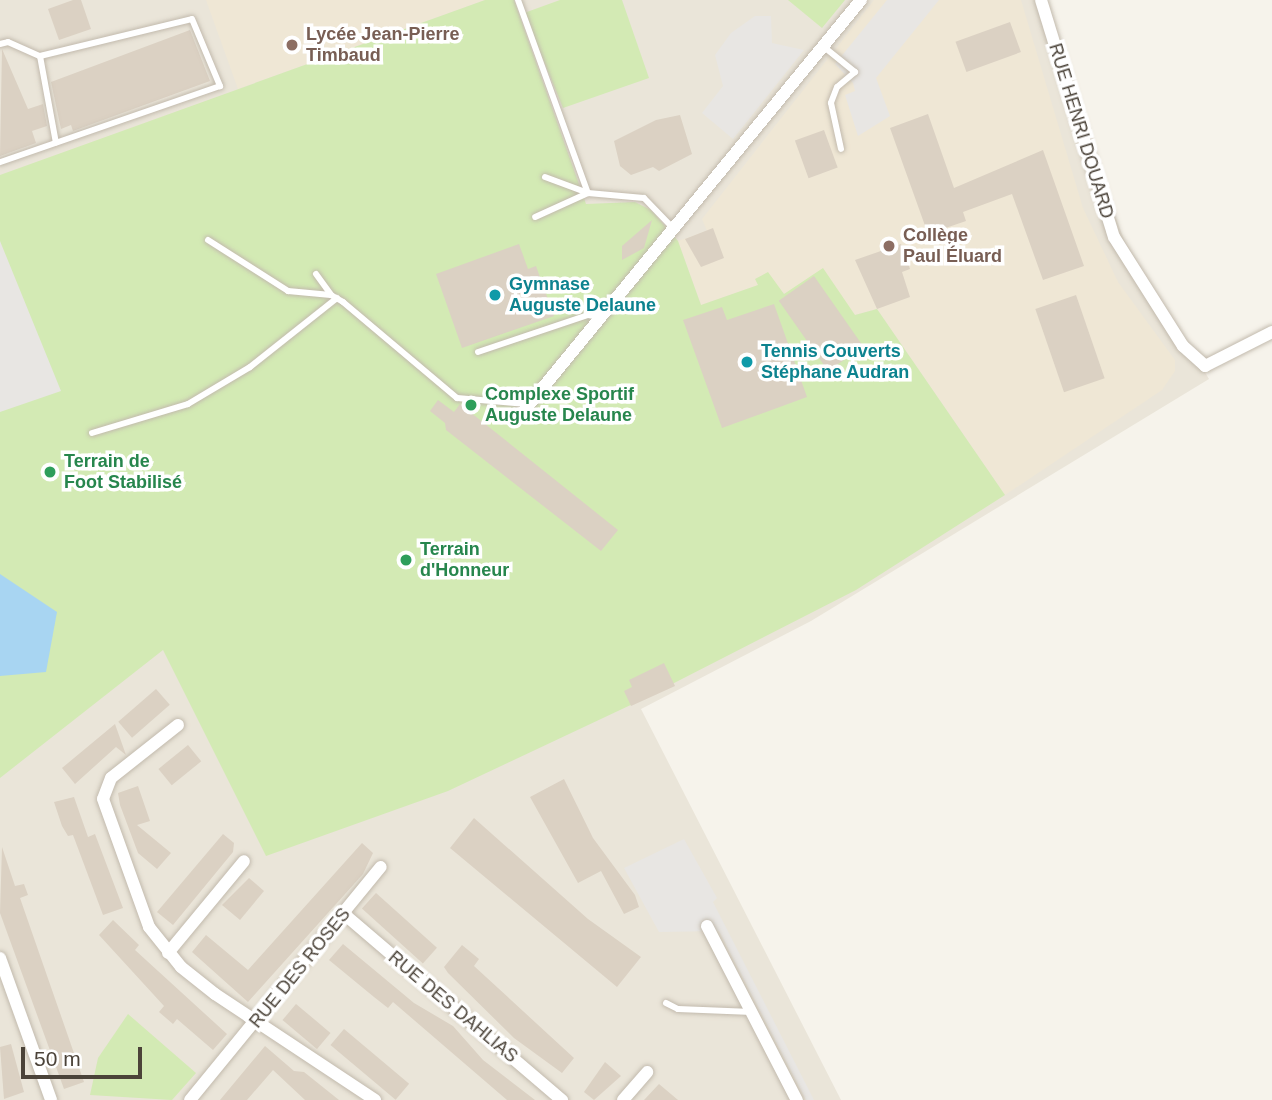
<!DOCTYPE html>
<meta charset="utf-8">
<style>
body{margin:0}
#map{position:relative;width:1272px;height:1100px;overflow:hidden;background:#f6f3eb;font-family:Arial,sans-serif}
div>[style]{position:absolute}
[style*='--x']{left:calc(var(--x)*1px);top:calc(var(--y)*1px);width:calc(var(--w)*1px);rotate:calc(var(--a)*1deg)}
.residential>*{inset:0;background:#eae5d9}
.education>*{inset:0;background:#efe7d5}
.green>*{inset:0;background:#d3eab4}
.parking>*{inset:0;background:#e8e6e3}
.water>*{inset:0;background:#a8d5f2}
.building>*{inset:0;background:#dbd1c3;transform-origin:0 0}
.roads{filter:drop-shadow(0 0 2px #c2baad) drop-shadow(0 0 2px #c2baad)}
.service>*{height:6px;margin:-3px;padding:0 3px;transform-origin:3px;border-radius:3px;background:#fff}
.minor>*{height:12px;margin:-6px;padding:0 6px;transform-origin:6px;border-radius:6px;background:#fff}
.dots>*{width:19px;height:19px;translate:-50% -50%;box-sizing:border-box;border:4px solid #fff;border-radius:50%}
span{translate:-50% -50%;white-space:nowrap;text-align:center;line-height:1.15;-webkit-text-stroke:7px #fff;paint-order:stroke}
.education-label{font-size:18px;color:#785e54;font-weight:700}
.left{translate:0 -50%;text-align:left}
.street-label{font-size:18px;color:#4b4339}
.culture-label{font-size:18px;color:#0d838f;font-weight:700}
.leisure-label{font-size:18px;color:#27864d;font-weight:700}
.scale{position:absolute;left:21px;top:1047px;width:121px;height:32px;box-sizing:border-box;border:4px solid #4b4339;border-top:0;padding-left:9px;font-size:21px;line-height:24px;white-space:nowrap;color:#4b4339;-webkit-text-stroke:5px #fff;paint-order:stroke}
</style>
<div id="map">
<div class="residential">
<i style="clip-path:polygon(0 0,1047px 0,1094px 160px,1125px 242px,1209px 379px,811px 621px,641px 709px,841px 1100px,0 1100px)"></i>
</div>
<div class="education">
<i style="clip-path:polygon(206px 0,485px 0,238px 89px)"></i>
<i style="clip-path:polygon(874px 0,1021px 0,1083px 208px,1118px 282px,1175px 360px,1175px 371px,1162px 390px,1005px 495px,877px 309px,855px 315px,759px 285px,701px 305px,678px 241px,707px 231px,702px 219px)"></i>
</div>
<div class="green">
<i style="clip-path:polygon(485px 0,514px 0,586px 204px,635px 202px,651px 210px,678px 241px,701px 305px,758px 285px,755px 279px,768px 272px,784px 294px,823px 268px,855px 315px,877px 309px,1005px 495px,856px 590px,637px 702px,448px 791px,266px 856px,163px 650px,0 778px,0 175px)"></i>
<i style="clip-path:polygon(560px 0,622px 0,649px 78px,563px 108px,524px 13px)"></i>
<i style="clip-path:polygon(788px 0,845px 0,822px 28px)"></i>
<i style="clip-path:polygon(128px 1014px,196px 1073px,172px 1100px,90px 1095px,98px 1058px)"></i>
</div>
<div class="parking">
<i style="clip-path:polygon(887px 0,939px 0,876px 78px,890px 116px,858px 136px,845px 95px,855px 91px,853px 83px,835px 64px)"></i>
<i style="clip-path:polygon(755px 16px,771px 16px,772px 43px,804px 50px,733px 139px,702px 113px,723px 86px,715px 55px,731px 33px)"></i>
<i style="clip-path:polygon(0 241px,61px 391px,0 412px)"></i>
<i style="clip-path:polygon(684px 839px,717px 898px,713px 902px,814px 1100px,806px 1100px,719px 931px,659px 932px,624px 868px)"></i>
</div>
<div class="water">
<i style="clip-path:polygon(0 574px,57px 612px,46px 672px,0 676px)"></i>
</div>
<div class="building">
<i style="clip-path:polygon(73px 0,81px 0,91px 29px,59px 40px,48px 9px)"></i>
<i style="left:1010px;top:22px;width:32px;height:58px;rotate:70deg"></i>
<i style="clip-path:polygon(190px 30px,210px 81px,73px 131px,71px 125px,61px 129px,51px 82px)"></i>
<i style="clip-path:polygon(2px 49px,28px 109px,43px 104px,47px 126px,32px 131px,36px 143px,0 156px)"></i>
<i style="clip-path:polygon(928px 114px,954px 188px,1043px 150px,1084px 266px,1043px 280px,1012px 194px,963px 212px,966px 221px,928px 234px,890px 128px)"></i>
<i style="clip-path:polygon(680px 115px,692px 154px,659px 171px,653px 167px,631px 175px,620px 166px,614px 141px,656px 120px)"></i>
<i style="left:824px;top:130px;width:40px;height:31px;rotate:70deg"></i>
<i style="clip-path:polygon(652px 220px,644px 248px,622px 260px,622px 246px)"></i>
<i style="clip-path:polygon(713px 228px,724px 258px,701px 267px,685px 239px)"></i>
<i style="clip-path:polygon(519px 244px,528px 269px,536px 266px,554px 316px,462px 348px,436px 274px)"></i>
<i style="clip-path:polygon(901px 244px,910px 269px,902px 272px,910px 297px,877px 309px,855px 260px)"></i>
<i style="left:814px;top:276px;width:86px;height:43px;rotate:55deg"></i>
<i style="left:1076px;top:295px;width:88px;height:43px;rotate:71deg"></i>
<i style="clip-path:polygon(774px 304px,807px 397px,722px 428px,683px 320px,722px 307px,727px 320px)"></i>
<i style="clip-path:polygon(438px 400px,454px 412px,460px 404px,618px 530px,601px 551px,446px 430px,445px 423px,430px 411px)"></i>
<i style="clip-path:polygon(664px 663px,675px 686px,631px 706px,624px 691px,632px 687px,629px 680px)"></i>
<i style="left:156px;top:689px;width:21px;height:50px;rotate:49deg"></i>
<i style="clip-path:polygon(115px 724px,126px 755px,116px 747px,75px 784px,62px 768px)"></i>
<i style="left:188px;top:745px;width:21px;height:38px;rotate:51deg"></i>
<i style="clip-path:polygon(564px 779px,593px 838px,635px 895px,639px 907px,624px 914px,601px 871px,578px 883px,530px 797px)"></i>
<i style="clip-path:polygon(138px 786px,150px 821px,137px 825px,171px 853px,157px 869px,138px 853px,120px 805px,118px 793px)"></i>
<i style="clip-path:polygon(74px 797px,88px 837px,95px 834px,123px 908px,103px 915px,73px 835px,68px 836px,62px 826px,54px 802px)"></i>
<i style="clip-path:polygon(474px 818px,588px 919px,641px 957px,617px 987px,450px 848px)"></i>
<i style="clip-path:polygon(223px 834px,234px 843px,233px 852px,173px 925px,157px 912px)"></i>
<i style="clip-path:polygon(362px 843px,373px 853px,363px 874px,248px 1002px,192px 952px,206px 935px,248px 970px)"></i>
<i style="clip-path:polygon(2px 847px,15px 886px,24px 884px,28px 895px,20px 898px,84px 1082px,64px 1089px,0 913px)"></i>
<i style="clip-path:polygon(249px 878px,264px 891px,240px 920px,222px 905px)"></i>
<i style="left:376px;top:893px;width:82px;height:21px;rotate:42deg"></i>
<i style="clip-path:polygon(113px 920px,139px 945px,135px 950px,227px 1034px,213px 1050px,177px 1019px,173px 1024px,159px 1012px,164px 1006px,99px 935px)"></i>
<i style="clip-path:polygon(343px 944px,414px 1003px,453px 1026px,483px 1060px,535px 1100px,507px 1100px,393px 1002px,388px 1008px,374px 997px,329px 960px)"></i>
<i style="clip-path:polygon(462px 945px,479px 959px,474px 966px,574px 1058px,562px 1073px,514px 1038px,448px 973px,444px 967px)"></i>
<i style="left:296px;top:1004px;width:45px;height:21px;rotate:40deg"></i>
<i style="left:344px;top:1029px;width:85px;height:21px;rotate:40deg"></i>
<i style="clip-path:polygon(11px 1044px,24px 1092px,4px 1099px,0 1047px)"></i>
<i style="clip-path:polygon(265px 1046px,294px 1071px,304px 1072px,339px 1100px,305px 1100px,273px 1070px,247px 1100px,220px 1100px)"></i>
<i style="clip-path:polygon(605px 1062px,621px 1076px,594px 1100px,584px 1092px)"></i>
<i style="clip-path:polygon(659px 1084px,678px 1100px,644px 1100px)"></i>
</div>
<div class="roads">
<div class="service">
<i style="--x:518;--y:0;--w:205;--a:70.1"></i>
<i style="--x:588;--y:193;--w:58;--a:155.6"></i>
<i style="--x:0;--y:44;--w:8;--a:-14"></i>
<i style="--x:8;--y:42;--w:35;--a:24"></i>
<i style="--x:40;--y:56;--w:156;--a:-13.7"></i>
<i style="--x:192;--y:19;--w:73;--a:67.3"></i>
<i style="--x:220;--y:86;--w:233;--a:160.9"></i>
<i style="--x:824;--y:47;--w:40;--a:39"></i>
<i style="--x:855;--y:72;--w:23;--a:140"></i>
<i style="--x:837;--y:87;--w:17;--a:111"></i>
<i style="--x:831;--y:103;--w:47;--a:77.7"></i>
<i style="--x:40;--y:56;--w:88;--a:79.6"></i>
<i style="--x:545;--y:177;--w:46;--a:20.4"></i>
<i style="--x:588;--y:193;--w:56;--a:5.1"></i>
<i style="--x:644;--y:198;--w:42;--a:46"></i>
<i style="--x:208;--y:240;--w:95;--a:32.5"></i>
<i style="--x:288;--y:291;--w:43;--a:5.3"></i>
<i style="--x:331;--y:295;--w:14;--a:30"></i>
<i style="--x:343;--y:302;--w:149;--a:40.1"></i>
<i style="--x:457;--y:398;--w:70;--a:4.9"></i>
<i style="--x:316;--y:274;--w:26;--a:54"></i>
<i style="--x:478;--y:352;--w:116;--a:-18.6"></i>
<i style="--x:588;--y:315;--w:13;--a:9"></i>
<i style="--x:92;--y:433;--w:100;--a:-16.8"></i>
<i style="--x:188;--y:404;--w:72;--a:-30.8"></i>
<i style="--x:250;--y:367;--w:111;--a:-38.4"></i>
<i style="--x:666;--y:1003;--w:13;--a:27"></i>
<i style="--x:678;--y:1009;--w:74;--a:2.3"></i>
</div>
<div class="minor">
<i style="--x:1041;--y:0;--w:248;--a:72.9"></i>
<i style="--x:1114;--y:237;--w:129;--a:57.7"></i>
<i style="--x:1183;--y:346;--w:30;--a:42"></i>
<i style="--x:1205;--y:366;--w:75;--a:-26.9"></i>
<i style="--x:522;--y:413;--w:534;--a:-50.62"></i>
<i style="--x:178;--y:725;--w:85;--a:141.7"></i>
<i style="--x:111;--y:778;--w:22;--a:111"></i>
<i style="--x:103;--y:799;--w:136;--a:70.2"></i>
<i style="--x:149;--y:927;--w:51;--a:51.3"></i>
<i style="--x:181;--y:967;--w:43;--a:38.5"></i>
<i style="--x:215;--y:994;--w:192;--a:33.5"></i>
<i style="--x:344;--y:914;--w:287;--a:40.5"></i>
<i style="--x:707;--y:926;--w:196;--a:62.7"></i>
<i style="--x:168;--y:953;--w:119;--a:-50.4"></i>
<i style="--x:0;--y:958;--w:151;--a:70.2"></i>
<i style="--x:190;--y:1100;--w:301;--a:-50.7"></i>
<i style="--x:623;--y:1100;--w:37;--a:-49"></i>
</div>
</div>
<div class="dots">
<i style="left:292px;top:45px;background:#8d6e63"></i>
<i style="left:889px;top:246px;background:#8d6e63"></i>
<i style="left:495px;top:295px;background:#0f9aa8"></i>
<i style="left:747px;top:362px;background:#0f9aa8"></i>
<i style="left:471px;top:405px;background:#2e9e5b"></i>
<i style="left:50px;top:472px;background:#2e9e5b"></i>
<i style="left:406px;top:560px;background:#2e9e5b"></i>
</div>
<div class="education-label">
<span class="left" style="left:306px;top:45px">Lycée Jean-Pierre<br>Timbaud</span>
<span class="left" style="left:903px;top:246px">Collège<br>Paul Éluard</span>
</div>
<div class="street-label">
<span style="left:1081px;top:131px;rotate:73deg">RUE HENRI DOUARD</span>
<span style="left:300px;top:968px;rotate:-51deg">RUE DES ROSES</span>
<span style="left:453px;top:1007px;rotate:40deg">RUE DES DAHLIAS</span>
</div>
<div class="culture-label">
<span class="left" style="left:509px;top:295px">Gymnase<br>Auguste Delaune</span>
<span class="left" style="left:761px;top:362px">Tennis Couverts<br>Stéphane Audran</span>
</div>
<div class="leisure-label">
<span class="left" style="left:485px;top:405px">Complexe Sportif<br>Auguste Delaune</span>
<span class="left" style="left:64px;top:472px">Terrain de<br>Foot Stabilisé</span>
<span class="left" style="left:420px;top:560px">Terrain<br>d'Honneur</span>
</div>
<div class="scale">50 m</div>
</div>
